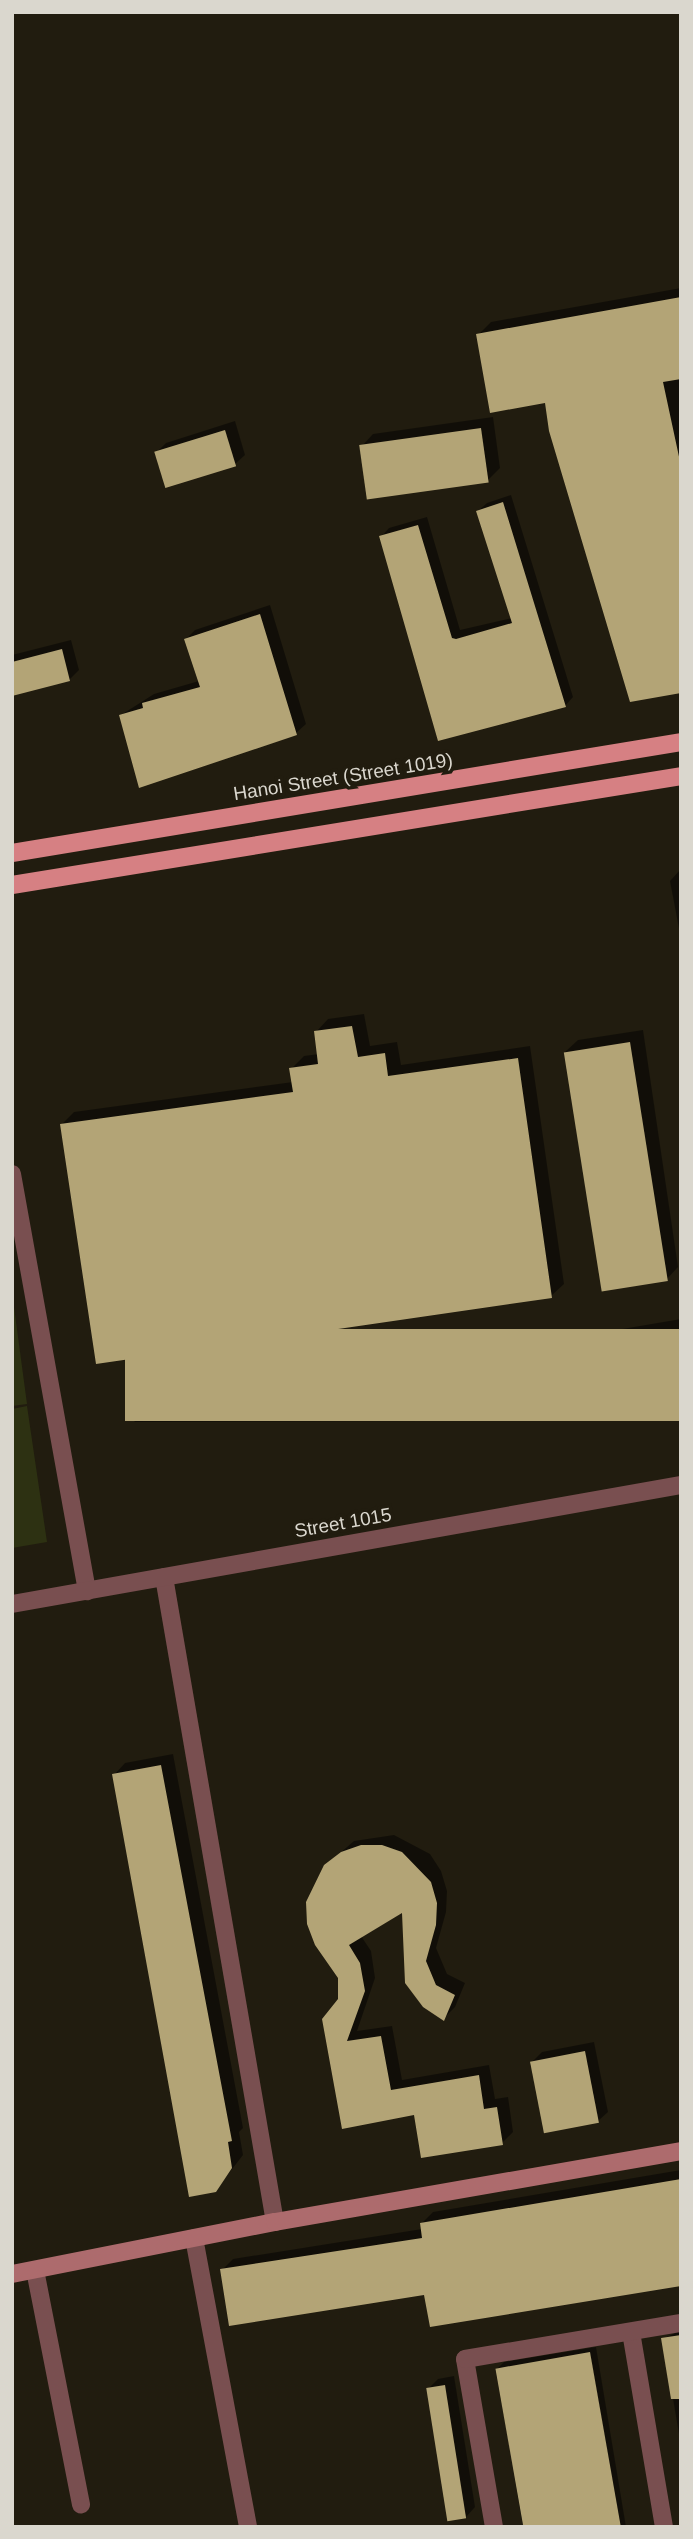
<!DOCTYPE html>
<style>
body{margin:0}
#map{position:relative;width:693px;height:2539px;overflow:hidden;background:#211c0f;font-family:Arial,sans-serif}
div>[style]{position:absolute}
[style*='--x']{left:calc(var(--x)*1px);top:calc(var(--y)*1px);width:calc(var(--w)*1px);rotate:calc(var(--a)*1deg)}
.green>*{inset:0;background:#2d3112}
.shadow>*{inset:0;background:#0007}
.building>*{inset:0;background:#b3a476;transform-origin:0 0}
.street>*{height:18px;margin:-9px;padding:0 9px;transform-origin:9px;border-radius:9px;background:#794f50}
.secondary>*{height:18px;margin:-9px;padding:0 9px;transform-origin:9px;border-radius:9px;background:#ad6b6d}
.primary>*{height:18px;margin:-9px;padding:0 9px;transform-origin:9px;border-radius:9px;background:#d68083}
span{translate:-50% -50%;white-space:nowrap;text-align:center;line-height:1.15;-webkit-text-stroke:7px #211c0f;paint-order:stroke}
.street-label{font-size:19px;color:#dad7ce}
.frame{position:absolute;inset:0;border:14px solid #dad7ce;pointer-events:none}
</style>
<div id="map">
<div class="green">
<i style="clip-path:polygon(12px 1292px,27px 1404px,12px 1406px)"></i>
<i style="clip-path:polygon(27px 1406px,47px 1542px,12px 1548px,12px 1409px)"></i>
</div>
<div class="shadow">
<i style="clip-path:polygon(681px 288px,681px 692px,546px 401px,478px 335px,491px 322px)"></i>
<i style="clip-path:polygon(493px 417px,500px 468px,488px 480px,361px 447px,373px 434px)"></i>
<i style="clip-path:polygon(235px 421px,245px 455px,235px 464px,156px 453px,166px 443px)"></i>
<i style="clip-path:polygon(511px 495px,573px 697px,565px 706px,439px 739px,381px 537px,389px 528px,427px 517px,460px 630px,512px 618px,478px 511px,487px 503px)"></i>
<i style="clip-path:polygon(270px 605px,306px 724px,296px 733px,121px 715px,154px 694px,199px 681px,186px 639px,195px 630px)"></i>
<i style="clip-path:polygon(71px 640px,79px 670px,69px 680px,12px 694px,12px 655px)"></i>
<i style="clip-path:polygon(680px 870px,681px 870px,681px 939px,670px 881px)"></i>
<i style="clip-path:polygon(364px 1014px,370px 1046px,397px 1042px,401px 1065px,530px 1046px,564px 1284px,551px 1296px,62px 1124px,74px 1112px,293px 1082px,291px 1069px,304px 1056px,319px 1054px,316px 1032px,328px 1019px)"></i>
<i style="clip-path:polygon(643px 1030px,678px 1267px,666px 1280px,565px 1052px,578px 1040px)"></i>
<i style="clip-path:polygon(681px 1319px,681px 1420px,134px 1422px,147px 1410px)"></i>
<i style="clip-path:polygon(173px 1754px,243px 2128px,239px 2132px,243px 2155px,215px 2191px,114px 1775px,125px 1763px)"></i>
<i style="clip-path:polygon(394px 1835px,430px 1854px,441px 1871px,447px 1891px,446px 1912px,436px 1948px,447px 1974px,465px 1983px,455px 2007px,443px 2019px,404px 1910px,361px 1936px,371px 1951px,375px 1978px,357px 2031px,392px 2026px,402px 2080px,489px 2065px,495px 2099px,508px 2097px,513px 2132px,502px 2143px,415px 2113px,343px 2127px,340px 1978px,325px 1866px,354px 1841px)"></i>
<i style="clip-path:polygon(594px 2042px,608px 2112px,598px 2121px,532px 2062px,542px 2052px)"></i>
<i style="clip-path:polygon(681px 2170px,681px 2282px,426px 2293px,222px 2270px,233px 2259px,422px 2229px,421px 2224px,433px 2212px)"></i>
<i style="clip-path:polygon(681px 2330px,681px 2446px,663px 2339px)"></i>
<i style="clip-path:polygon(596px 2347px,626px 2527px,523px 2527px,497px 2369px,504px 2362px)"></i>
<i style="clip-path:polygon(454px 2376px,475px 2507px,466px 2517px,428px 2389px,438px 2379px)"></i>
</div>
<div class="building">
<i style="clip-path:polygon(681px 297px,681px 379px,663px 382px,681px 466px,681px 693px,630px 702px,549px 431px,545px 403px,490px 413px,476px 334px)"></i>
<i style="left:481px;top:428px;width:55px;height:123px;rotate:82deg"></i>
<i style="left:225px;top:430px;width:38px;height:74px;rotate:73deg"></i>
<i style="clip-path:polygon(503px 502px,566px 707px,438px 741px,379px 536px,418px 525px,452px 638px,456px 639px,512px 623px,476px 511px)"></i>
<i style="clip-path:polygon(260px 614px,297px 735px,139px 788px,119px 715px,143px 708px,142px 703px,200px 687px,184px 639px)"></i>
<i style="clip-path:polygon(62px 649px,70px 681px,12px 696px,12px 662px)"></i>
<i style="clip-path:polygon(352px 1026px,358px 1057px,385px 1053px,388px 1076px,518px 1058px,552px 1298px,96px 1364px,60px 1124px,293px 1092px,289px 1068px,318px 1064px,314px 1031px)"></i>
<i style="left:630px;top:1042px;width:242px;height:67px;rotate:81deg"></i>
<i style="left:681px;top:1329px;width:92px;height:556px;rotate:90deg"></i>
<i style="clip-path:polygon(161px 1765px,232px 2141px,228px 2142px,232px 2168px,216px 2192px,189px 2197px,112px 1774px)"></i>
<i style="clip-path:polygon(361px 1845px,382px 1845px,402px 1852px,431px 1882px,437px 1903px,436px 1925px,426px 1961px,436px 1985px,455px 1995px,444px 2021px,423px 2007px,405px 1983px,402px 1913px,349px 1945px,360px 1963px,365px 1991px,347px 2041px,381px 2036px,391px 2090px,479px 2075px,484px 2109px,497px 2107px,503px 2145px,421px 2158px,414px 2115px,342px 2129px,322px 2019px,338px 1999px,338px 1978px,315px 1945px,307px 1924px,306px 1902px,324px 1865px,341px 1852px)"></i>
<i style="left:585px;top:2051px;width:73px;height:56px;rotate:79deg"></i>
<i style="clip-path:polygon(681px 2179px,681px 2286px,430px 2327px,424px 2295px,229px 2326px,220px 2269px,422px 2238px,420px 2223px)"></i>
<i style="clip-path:polygon(681px 2335px,681px 2399px,671px 2399px,661px 2338px)"></i>
<i style="left:590px;top:2352px;width:178px;height:96px;rotate:80deg"></i>
<i style="left:445px;top:2385px;width:135px;height:19px;rotate:81deg"></i>
</div>
<div class="street">
<i style="--x:12;--y:1174;--w:424;--a:79.8"></i>
<i style="--x:164;--y:1577;--w:654;--a:80.24"></i>
<i style="--x:12;--y:1604;--w:680;--a:-10.09"></i>
<i style="--x:194;--y:2238;--w:294;--a:79.4"></i>
<i style="--x:35;--y:2270;--w:239;--a:78.9"></i>
<i style="--x:631;--y:2332;--w:198;--a:80.4"></i>
<i style="--x:494;--y:2527;--w:170;--a:-99.8"></i>
<i style="--x:465;--y:2359;--w:219;--a:-9.5"></i>
</div>
<div class="secondary">
<i style="--x:12;--y:2274;--w:268;--a:-11.2"></i>
<i style="--x:275;--y:2222;--w:412;--a:-9.9"></i>
</div>
<div class="primary">
<i style="--x:12;--y:853;--w:678;--a:-9.42"></i>
<i style="--x:12;--y:885;--w:678;--a:-9.25"></i>
</div>
<div class="street-label">
<span style="left:343px;top:777px;rotate:-9deg">Hanoi Street (Street 1019)</span>
<span style="left:343px;top:1523px;rotate:-10deg">Street 1015</span>
</div>
<div class="frame"></div>
</div>
